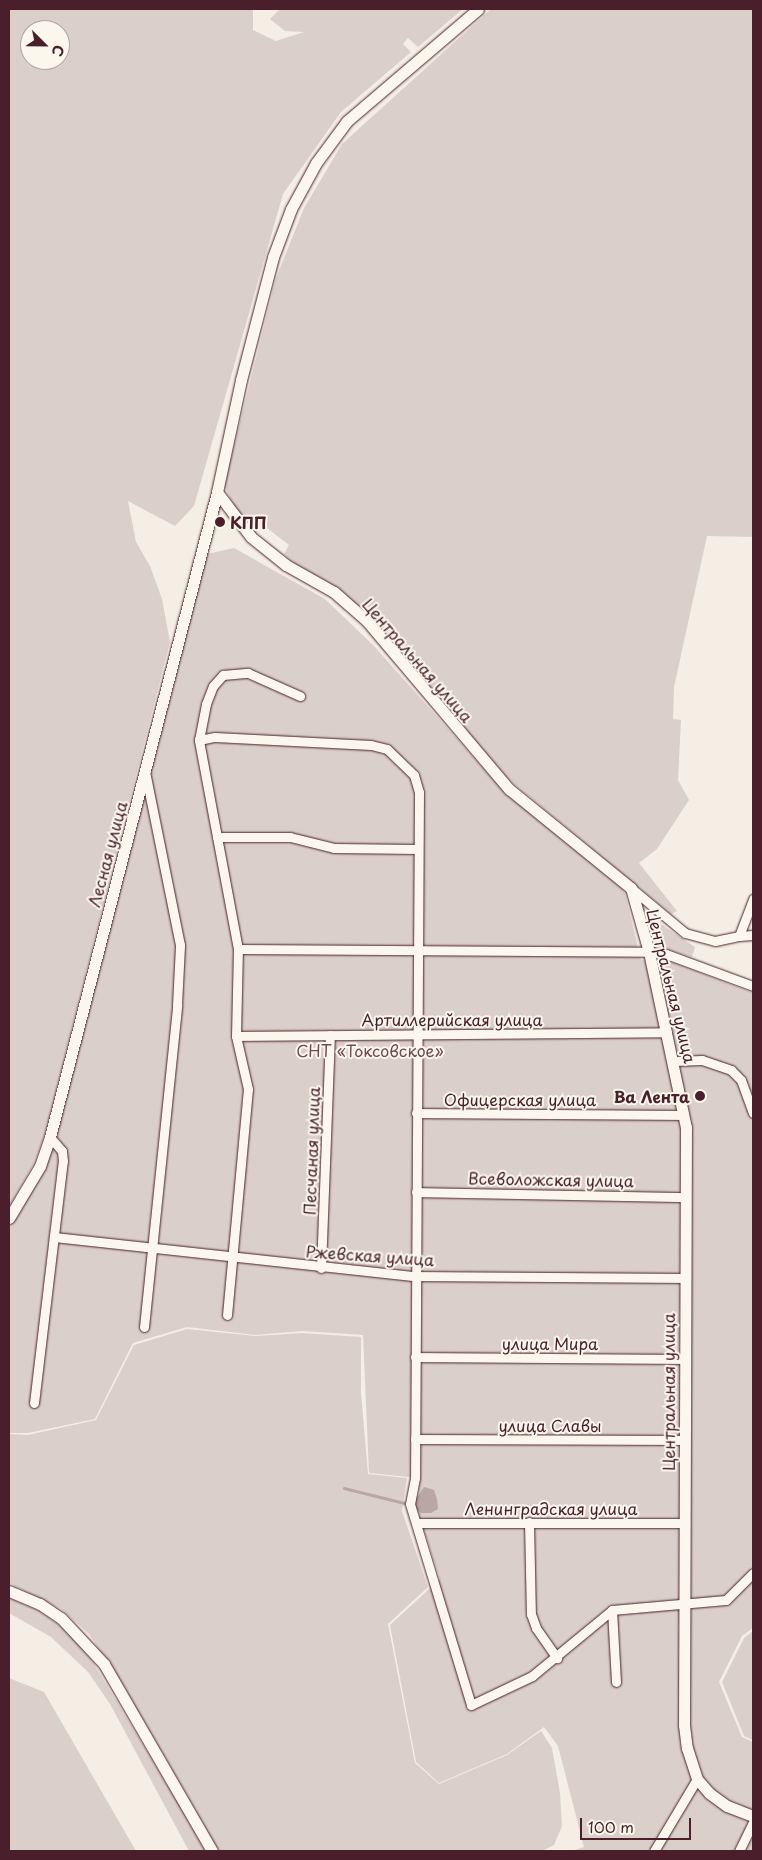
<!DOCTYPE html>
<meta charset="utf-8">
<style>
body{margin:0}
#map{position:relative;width:762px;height:1860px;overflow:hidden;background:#f4eee4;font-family:"Playpen Sans",sans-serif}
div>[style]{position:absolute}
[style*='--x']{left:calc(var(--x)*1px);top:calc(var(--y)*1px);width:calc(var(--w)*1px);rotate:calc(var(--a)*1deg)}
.green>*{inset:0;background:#dbd0c9}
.water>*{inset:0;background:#baa7a5}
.stream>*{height:2.5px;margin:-1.25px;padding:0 1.25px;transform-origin:1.25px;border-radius:1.25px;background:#baa7a5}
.roads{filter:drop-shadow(0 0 1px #4a1f2b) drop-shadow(0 0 1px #4a1f2b)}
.minor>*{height:9px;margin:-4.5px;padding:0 4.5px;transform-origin:4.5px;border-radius:4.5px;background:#fbf7ec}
.tertiary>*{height:11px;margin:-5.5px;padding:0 5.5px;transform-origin:5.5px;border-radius:5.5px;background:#fbf7ec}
.dots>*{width:14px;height:14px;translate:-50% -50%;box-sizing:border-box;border:2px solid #fbf7ec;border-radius:50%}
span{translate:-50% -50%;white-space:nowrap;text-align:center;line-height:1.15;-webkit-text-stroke:4px #fbf7ec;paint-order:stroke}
.poi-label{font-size:16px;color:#4a1f2b;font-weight:700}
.left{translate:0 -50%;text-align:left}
.right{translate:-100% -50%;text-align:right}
.street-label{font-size:16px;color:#4a1f2b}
.park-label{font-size:16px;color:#6e4b52}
.frame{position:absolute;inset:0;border:10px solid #4a1f2b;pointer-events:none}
.north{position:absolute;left:20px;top:20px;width:50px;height:50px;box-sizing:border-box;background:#fbf7ec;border:1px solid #b4a19f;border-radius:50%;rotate:113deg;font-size:14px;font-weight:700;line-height:20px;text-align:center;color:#4a1f2b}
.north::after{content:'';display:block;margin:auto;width:18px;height:22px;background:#4a1f2b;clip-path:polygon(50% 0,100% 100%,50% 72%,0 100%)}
.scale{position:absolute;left:580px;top:1818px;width:111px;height:22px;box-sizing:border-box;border:2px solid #4a1f2b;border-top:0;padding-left:6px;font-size:15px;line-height:18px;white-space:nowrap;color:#4a1f2b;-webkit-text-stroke:4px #fbf7ec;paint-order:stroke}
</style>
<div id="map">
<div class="green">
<i style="clip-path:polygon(evenodd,9px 9px,253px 9px,253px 30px,276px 41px,304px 32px,285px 31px,270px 19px,280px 9px,463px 9px,418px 47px,408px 38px,403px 44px,411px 52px,341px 112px,283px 194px,194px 506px,175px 526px,128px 501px,136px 542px,150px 566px,162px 599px,170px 642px,45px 1134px,34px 1163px,9px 1207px,9px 9px,30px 30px,60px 30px,60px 60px,30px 60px,30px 30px)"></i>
<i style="clip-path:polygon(491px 9px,753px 9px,753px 537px,707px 536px,674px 687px,673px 719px,681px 720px,678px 780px,689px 800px,657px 849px,639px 863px,677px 911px,671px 914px,500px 772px,368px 614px,297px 566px,284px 554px,289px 545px,263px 525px,254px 535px,242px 521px,224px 486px,276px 278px,304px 208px,342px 144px)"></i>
<i style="clip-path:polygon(234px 548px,325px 599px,374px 646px,492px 778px,618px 881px,625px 893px,641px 960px,667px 960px,753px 993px,753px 1628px,742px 1636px,719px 1682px,742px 1737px,753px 1742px,753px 1851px,572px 1851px,584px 1847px,558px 1746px,544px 1727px,507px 1754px,439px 1783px,416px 1762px,390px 1625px,440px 1579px,418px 1512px,419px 1478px,369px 1473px,363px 1335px,302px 1331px,255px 1335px,187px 1327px,133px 1343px,95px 1419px,28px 1433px,9px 1433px,9px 1225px,53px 1136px,207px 554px)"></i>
<i style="clip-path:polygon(656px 921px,695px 947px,692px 957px,649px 944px,645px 923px)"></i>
<i style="clip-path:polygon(187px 1329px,256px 1336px,302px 1333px,361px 1337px,361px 1393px,368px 1474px,407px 1478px,402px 1511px,428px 1587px,388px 1624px,415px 1763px,439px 1784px,507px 1755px,541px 1731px,552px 1748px,560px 1793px,562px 1826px,554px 1845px,542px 1851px,219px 1851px,126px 1690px,89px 1634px,61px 1609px,9px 1583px,9px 1434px,28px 1435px,96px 1420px,134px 1345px)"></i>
<i style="clip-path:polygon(9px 1598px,39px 1611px,66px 1630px,93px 1662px,207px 1851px,189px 1851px,110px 1704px,88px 1672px,51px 1637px,9px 1613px)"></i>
<i style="clip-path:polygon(753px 1631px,753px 1740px,744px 1736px,722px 1682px,744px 1638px)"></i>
<i style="clip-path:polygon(9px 1678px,44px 1692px,136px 1851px,9px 1851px)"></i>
</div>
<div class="water">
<i style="clip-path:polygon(424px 1487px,434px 1490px,437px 1499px,438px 1509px,431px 1513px,421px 1513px,416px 1509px,416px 1499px)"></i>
</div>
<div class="stream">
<i style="--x:344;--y:1488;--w:66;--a:14"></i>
</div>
<div class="roads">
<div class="minor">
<i style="--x:199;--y:740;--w:37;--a:-79"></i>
<i style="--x:206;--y:704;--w:19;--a:-69"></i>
<i style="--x:213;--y:686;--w:15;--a:-48"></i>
<i style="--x:223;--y:675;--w:25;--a:-5"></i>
<i style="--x:248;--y:673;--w:57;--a:23.9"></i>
<i style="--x:217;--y:837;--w:73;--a:0"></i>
<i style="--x:290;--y:837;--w:45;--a:14"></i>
<i style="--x:334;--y:848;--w:84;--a:0.7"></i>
<i style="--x:631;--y:888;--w:70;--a:39.8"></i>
<i style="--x:685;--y:933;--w:31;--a:15"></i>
<i style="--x:715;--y:941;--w:25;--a:-12"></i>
<i style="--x:739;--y:936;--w:40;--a:-69"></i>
<i style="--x:739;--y:936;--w:14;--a:-4"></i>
<i style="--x:238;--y:949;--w:411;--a:0.4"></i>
<i style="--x:649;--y:952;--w:17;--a:7"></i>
<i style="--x:666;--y:954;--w:93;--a:20.2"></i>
<i style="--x:236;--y:1036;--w:431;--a:-0.5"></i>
<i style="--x:674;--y:1061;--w:28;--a:-2"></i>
<i style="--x:702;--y:1060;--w:31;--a:19"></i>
<i style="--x:731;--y:1070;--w:14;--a:45"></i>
<i style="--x:741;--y:1080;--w:35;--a:70"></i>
<i style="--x:416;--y:1113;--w:268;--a:0.4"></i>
<i style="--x:416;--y:1192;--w:270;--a:1.1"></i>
<i style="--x:54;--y:1237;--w:363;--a:6.2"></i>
<i style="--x:415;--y:1276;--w:269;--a:0.4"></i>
<i style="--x:321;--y:1268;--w:233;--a:-87.8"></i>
<i style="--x:227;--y:1315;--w:227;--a:-84.7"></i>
<i style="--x:248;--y:1089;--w:54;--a:-102.8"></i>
<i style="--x:236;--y:1036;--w:87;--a:-88.7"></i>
<i style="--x:238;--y:949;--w:213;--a:-100.6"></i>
<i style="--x:199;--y:740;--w:16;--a:-11"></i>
<i style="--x:215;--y:737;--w:156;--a:2.9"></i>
<i style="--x:371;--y:745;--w:16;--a:14"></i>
<i style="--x:387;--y:749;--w:37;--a:44"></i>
<i style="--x:414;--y:775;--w:18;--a:74"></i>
<i style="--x:419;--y:792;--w:686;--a:90.33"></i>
<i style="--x:415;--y:1478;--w:26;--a:101"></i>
<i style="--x:410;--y:1504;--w:210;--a:73.1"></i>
<i style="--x:471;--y:1705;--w:68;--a:-25.4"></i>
<i style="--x:532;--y:1676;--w:104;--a:-39.5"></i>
<i style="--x:612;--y:1610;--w:114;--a:-5"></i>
<i style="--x:726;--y:1600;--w:38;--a:-45"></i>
<i style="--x:144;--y:1327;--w:324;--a:-84.1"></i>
<i style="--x:177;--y:1005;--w:60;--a:-87.1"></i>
<i style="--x:180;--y:945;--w:177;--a:-101.4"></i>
<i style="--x:415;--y:1357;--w:269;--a:0.4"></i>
<i style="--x:34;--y:1403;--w:244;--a:-83.2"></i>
<i style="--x:63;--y:1161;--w:10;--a:-96"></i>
<i style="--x:62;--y:1151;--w:18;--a:-131"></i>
<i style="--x:415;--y:1439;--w:269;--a:0.2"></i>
<i style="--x:529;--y:1522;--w:92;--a:88.8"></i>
<i style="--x:531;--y:1614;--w:15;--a:70"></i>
<i style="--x:536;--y:1628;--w:37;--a:55"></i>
<i style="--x:418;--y:1523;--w:267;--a:0"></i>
<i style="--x:612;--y:1610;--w:72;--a:86.8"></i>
<i style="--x:654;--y:1851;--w:84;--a:-59.2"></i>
<i style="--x:739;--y:1851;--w:32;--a:-64"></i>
</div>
<div class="tertiary">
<i style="--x:217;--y:492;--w:56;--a:52.9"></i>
<i style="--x:251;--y:537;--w:45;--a:38.7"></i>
<i style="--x:286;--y:565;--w:55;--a:29.4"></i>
<i style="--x:334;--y:592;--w:43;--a:41.2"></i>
<i style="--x:366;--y:620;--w:221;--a:49.8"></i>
<i style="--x:509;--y:789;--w:157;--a:39.1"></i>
<i style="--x:631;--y:888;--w:66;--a:74.3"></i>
<i style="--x:649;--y:952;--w:179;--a:78.1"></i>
<i style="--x:686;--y:1127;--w:598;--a:90.19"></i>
<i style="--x:684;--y:1725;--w:23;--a:83"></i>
<i style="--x:687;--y:1748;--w:33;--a:72"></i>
<i style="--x:697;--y:1779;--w:18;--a:49"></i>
<i style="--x:709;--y:1793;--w:22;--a:36"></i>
<i style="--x:727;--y:1806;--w:28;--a:21"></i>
<i style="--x:9;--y:1218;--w:61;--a:-59.2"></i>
<i style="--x:40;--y:1166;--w:31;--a:-71"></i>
<i style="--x:50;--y:1137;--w:666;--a:-75.48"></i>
<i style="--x:217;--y:492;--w:115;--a:-77.9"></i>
<i style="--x:241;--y:380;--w:127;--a:-75.4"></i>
<i style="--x:273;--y:257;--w:51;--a:-69.4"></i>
<i style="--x:291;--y:209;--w:52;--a:-61.5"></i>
<i style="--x:316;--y:163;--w:52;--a:-53.6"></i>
<i style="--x:347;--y:121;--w:172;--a:-40.5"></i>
<i style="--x:9;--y:1591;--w:34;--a:23"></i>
<i style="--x:40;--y:1604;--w:25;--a:34"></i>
<i style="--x:61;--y:1618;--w:63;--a:46.9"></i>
<i style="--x:104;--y:1664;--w:216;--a:60"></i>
</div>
</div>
<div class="dots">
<i style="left:220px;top:522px;background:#4a1f2b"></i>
<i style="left:700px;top:1096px;background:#4a1f2b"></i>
</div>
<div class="poi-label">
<span class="left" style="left:230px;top:522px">КПП</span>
<span class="right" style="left:690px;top:1096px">Ва Лента</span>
</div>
<div class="street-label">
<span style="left:418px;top:660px;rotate:49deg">Центральная улица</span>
<span style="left:107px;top:854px;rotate:-75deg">Лесная улица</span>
<span style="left:672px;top:986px;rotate:76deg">Центральная улица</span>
<span style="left:452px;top:1019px">Артиллерийская улица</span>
<span style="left:520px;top:1099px">Офицерская улица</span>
<span style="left:311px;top:1151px;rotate:-88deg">Песчаная улица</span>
<span style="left:551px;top:1179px;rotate:1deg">Всеволожская улица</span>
<span style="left:370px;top:1255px;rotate:4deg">Ржевская улица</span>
<span style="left:550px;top:1343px">улица Мира</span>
<span style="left:668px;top:1392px;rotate:-90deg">Центральная улица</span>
<span style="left:550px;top:1425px">улица Славы</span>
<span style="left:551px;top:1508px">Ленинградская улица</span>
</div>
<div class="park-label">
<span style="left:370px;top:1050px">СНТ «Токсовское»</span>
</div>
<div class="frame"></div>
<div class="north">С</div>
<div class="scale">100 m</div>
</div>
